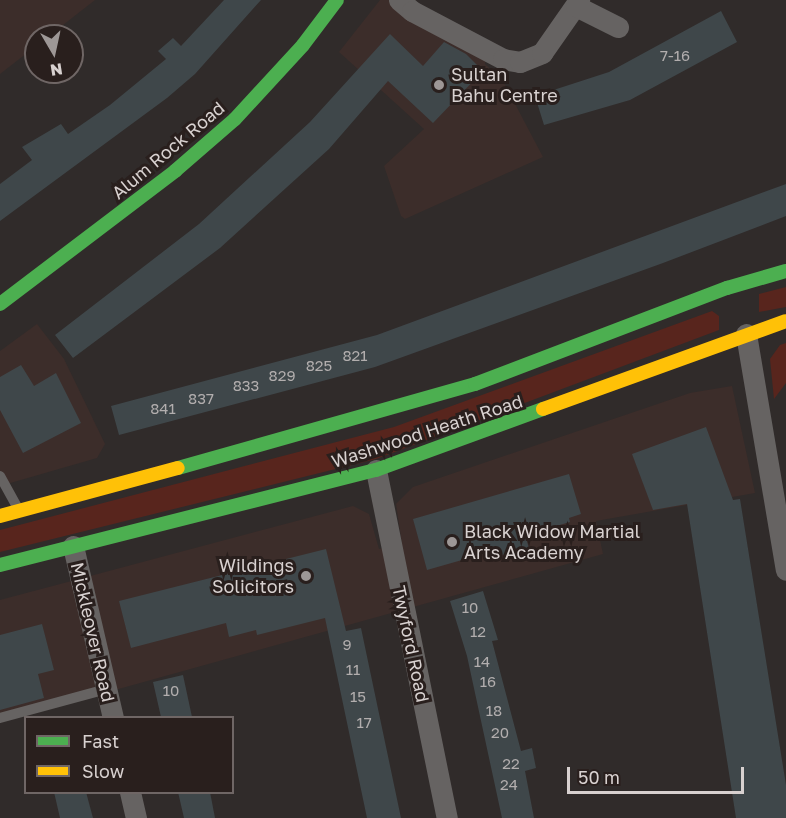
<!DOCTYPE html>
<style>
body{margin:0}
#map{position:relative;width:786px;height:818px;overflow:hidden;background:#302b2a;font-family:"Golos Text",sans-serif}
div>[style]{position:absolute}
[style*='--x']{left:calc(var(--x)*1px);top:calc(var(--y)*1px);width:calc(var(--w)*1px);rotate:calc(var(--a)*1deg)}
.built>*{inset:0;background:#3c2d2a}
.green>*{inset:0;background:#58251d}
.building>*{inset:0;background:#3f474a}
.lane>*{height:10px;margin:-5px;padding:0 5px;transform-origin:5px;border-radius:5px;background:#666362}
.street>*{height:21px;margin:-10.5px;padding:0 10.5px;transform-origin:10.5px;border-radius:10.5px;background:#666362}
.fast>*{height:14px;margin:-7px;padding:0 7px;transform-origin:7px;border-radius:7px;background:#4caf50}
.slow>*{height:14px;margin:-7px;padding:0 7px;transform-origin:7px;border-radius:7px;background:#ffc107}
.dots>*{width:16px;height:16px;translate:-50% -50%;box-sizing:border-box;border:3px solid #291f1d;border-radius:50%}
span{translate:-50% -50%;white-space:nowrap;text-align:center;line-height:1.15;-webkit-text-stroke:6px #291f1d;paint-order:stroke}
.number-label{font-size:15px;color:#b2aeae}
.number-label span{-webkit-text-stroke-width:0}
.poi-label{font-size:18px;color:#d8d1d0}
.left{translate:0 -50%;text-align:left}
.right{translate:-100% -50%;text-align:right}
.street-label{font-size:18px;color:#d8d1d0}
.legend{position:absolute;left:24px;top:716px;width:210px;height:78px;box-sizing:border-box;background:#291f1d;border:2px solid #6f6665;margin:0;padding:8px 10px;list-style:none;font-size:18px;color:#d8d1d0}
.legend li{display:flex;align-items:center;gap:12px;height:30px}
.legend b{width:30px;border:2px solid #6f6665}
.north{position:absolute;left:24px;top:24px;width:60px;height:60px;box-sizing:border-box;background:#291f1d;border:2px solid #6f6665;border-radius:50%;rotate:171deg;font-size:16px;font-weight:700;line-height:24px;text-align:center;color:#d8d1d0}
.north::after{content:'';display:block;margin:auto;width:21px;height:27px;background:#9d9796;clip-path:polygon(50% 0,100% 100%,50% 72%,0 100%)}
.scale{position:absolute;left:567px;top:767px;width:177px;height:27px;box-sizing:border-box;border:3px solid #d8d1d0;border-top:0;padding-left:8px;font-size:18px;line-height:21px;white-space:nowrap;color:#d8d1d0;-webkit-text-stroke:4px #291f1d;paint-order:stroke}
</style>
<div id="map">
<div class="built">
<i style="clip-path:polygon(0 0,95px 0,49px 36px,36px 36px,36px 46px,0 74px)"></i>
<i style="clip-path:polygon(380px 0,394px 0,486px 59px,485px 64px,503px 81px,543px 157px,405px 219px,401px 216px,384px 166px,424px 129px,339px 52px)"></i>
<i style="clip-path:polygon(37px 324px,64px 359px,105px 444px,97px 458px,0 486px,0 351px)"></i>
<i style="clip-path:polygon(732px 386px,755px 493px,596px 521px,603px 554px,0 722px,0 600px,353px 506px,369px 514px,379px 549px,402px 544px,396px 504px,413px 487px,690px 393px)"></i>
</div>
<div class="green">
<i style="clip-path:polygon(786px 287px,786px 307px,759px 312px,759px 294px)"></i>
<i style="clip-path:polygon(712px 311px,719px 316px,719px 330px,376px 459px,0 552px,0 530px,394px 427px)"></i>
<i style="clip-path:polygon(786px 343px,786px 383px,774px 399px,770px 359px,780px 345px)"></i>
</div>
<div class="building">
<i style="clip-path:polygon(224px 0,261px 0,195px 74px,167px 98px,0 221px,0 184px,32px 160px,22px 147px,61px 124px,68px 134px,110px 105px,166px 59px,158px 51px,173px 38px,181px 46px)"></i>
<i style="clip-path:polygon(721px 11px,737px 42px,630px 100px,544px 125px,535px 96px,609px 72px)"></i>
<i style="clip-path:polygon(390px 34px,423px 66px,444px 42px,466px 54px,483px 71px,433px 123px,388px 81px,329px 149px,220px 248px,73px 358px,55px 335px,199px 224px,310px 122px)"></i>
<i style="clip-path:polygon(786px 184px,786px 216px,663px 263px,375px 367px,119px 435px,111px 406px,377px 335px)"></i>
<i style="clip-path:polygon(21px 365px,34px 386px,56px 373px,81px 423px,23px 453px,0 410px,0 377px)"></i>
<i style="clip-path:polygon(706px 427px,733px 500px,740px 499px,786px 785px,786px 818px,736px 818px,687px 504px,653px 510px,632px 454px)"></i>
<i style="clip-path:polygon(569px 474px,581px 514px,569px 518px,570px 522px,525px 535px,529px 548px,499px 556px,497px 550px,427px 570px,413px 519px)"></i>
<i style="clip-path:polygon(326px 549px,346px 631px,361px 628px,401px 818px,367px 818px,325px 618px,257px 635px,256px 630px,229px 637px,226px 623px,131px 648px,119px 601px)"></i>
<i style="clip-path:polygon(483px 591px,498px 640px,492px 641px,521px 751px,532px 748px,536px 768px,525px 771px,534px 818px,502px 818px,467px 656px,450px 601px)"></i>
<i style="clip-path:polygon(42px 624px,54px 670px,38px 674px,44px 698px,0 710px,0 635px)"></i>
<i style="clip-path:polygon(183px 675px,192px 717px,161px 717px,153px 682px)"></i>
<i style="clip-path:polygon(54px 792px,86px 792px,93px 818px,60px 818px)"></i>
<i style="clip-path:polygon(178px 792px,210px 792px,215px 818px,184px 818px)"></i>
</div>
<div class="lane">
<i style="--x:0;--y:476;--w:39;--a:61"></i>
<i style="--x:0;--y:718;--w:111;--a:-15.2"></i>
</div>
<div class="street">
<i style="--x:399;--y:0;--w:17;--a:40"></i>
<i style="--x:412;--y:11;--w:103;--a:27.8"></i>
<i style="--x:503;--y:59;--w:17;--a:10"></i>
<i style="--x:520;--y:62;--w:24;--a:-22"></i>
<i style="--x:542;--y:53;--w:65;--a:-55.1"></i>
<i style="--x:576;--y:6;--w:47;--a:26.6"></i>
<i style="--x:746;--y:334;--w:239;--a:80.4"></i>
<i style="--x:376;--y:470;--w:355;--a:78.5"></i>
<i style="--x:73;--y:546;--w:177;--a:76.9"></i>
<i style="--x:130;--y:792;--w:27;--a:77"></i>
</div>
<div class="fast">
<i style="--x:0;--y:304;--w:220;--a:-37.2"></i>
<i style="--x:175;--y:171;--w:79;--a:-40.9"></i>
<i style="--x:235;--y:119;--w:100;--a:-47.4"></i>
<i style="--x:303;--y:45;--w:56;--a:-52.9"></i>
<i style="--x:178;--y:468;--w:309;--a:-15.8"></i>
<i style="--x:475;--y:384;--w:270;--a:-20.9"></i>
<i style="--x:727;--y:288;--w:61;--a:-16.1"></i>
<i style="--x:0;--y:565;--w:388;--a:-14.2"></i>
<i style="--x:376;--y:470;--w:178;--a:-20.1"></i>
</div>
<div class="slow">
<i style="--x:543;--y:409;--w:258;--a:-19.9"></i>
<i style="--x:0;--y:516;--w:184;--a:-15.1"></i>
</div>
<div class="dots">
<i style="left:439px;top:85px;background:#9d9796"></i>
<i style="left:452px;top:542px;background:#9d9796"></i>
<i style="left:306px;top:576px;background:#9d9796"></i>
</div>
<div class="number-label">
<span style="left:675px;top:56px">7-16</span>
<span style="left:355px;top:356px">821</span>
<span style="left:319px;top:366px">825</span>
<span style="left:282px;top:376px">829</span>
<span style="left:246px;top:386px">833</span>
<span style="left:201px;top:399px">837</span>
<span style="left:163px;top:409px">841</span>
<span style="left:470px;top:608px">10</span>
<span style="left:478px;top:632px">12</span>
<span style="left:347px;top:645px">9</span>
<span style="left:482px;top:662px">14</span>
<span style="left:353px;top:670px">11</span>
<span style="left:488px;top:682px">16</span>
<span style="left:171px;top:691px">10</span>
<span style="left:358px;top:697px">15</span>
<span style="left:494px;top:711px">18</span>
<span style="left:364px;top:723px">17</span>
<span style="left:500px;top:733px">20</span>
<span style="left:511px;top:764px">22</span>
<span style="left:509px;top:785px">24</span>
</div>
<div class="poi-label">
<span class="left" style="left:451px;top:85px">Sultan<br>Bahu Centre</span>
<span class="left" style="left:464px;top:542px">Black Widow Martial<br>Arts Academy</span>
<span class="right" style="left:294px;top:576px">Wildings<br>Solicitors</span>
</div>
<div class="street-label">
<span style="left:168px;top:150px;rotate:-40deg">Alum Rock Road</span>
<span style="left:427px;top:431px;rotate:-18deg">Washwood Heath Road</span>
<span style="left:93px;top:632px;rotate:77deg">Mickleover Road</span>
<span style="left:411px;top:644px;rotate:78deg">Twyford Road</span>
</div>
<ul class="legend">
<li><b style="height:8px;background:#4caf50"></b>Fast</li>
<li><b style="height:8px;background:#ffc107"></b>Slow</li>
</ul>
<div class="north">N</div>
<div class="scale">50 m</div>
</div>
